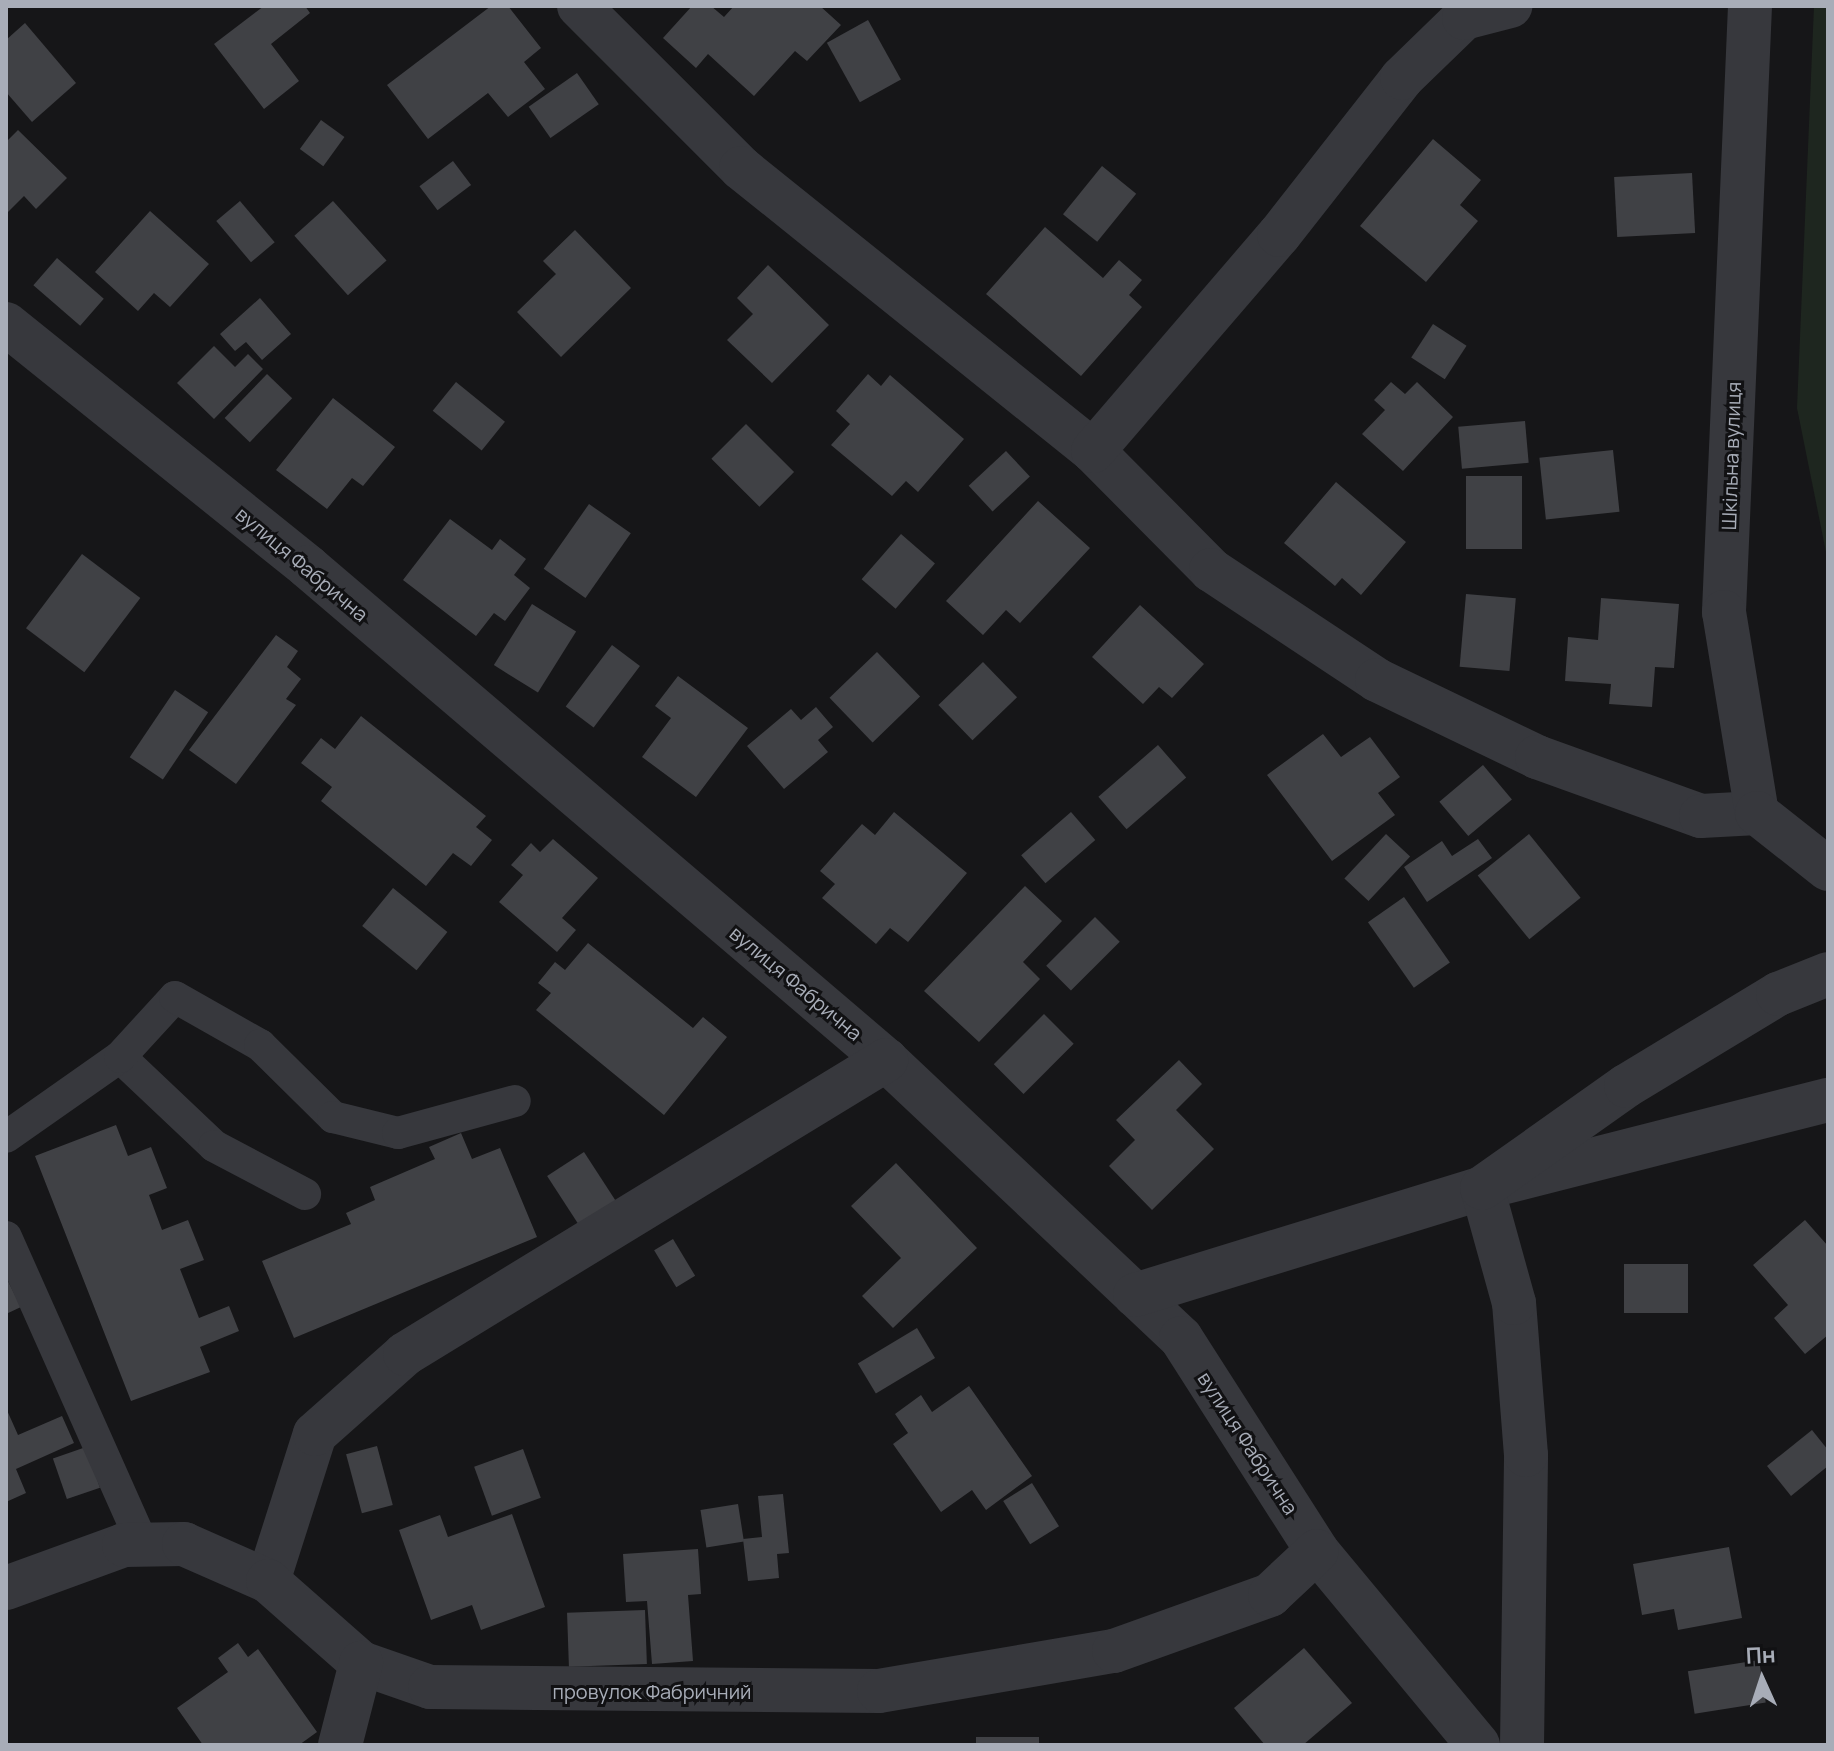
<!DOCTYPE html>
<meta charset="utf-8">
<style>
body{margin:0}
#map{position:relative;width:1834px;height:1751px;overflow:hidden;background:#161618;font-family:Manrope,sans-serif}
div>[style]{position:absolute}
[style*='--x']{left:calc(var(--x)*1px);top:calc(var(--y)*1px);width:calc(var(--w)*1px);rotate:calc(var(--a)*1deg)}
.green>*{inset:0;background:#1e261f}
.building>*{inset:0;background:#404145;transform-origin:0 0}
.service>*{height:32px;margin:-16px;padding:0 16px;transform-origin:16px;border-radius:16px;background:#37383d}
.minor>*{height:44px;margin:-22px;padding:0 22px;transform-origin:22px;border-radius:22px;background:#37383d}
span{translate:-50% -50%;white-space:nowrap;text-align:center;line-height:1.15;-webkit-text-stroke:6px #111113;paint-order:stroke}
.street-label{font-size:20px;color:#a8adb8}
.frame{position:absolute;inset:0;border:8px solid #a8adb8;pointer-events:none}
.north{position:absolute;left:1722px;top:1639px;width:80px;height:80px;-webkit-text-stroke:6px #111113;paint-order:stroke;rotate:357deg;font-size:22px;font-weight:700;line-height:32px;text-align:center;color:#a8adb8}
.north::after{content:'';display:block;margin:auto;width:28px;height:36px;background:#a8adb8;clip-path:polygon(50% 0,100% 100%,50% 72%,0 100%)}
</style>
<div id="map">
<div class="green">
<i style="clip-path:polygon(1814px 6px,1828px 6px,1828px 562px,1797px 408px)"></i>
</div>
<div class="building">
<i style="clip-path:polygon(264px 6px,305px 6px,310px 13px,271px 44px,299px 81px,264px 109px,214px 44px)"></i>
<i style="clip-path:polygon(491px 6px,508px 6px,541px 48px,524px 62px,545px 89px,508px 117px,488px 93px,428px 139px,387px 85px)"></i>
<i style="clip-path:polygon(692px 6px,711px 6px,724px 17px,734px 6px,820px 6px,841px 25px,807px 61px,795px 51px,754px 96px,708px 54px,696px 68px,663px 38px)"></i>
<i style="left:868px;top:20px;width:68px;height:47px;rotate:61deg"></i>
<i style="clip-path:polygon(25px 23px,76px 83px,32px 122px,6px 92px,6px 40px)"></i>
<i style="left:577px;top:73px;width:38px;height:59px;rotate:55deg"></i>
<i style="left:321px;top:120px;width:29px;height:36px;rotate:36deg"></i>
<i style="clip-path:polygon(18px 130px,67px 178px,36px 209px,24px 196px,6px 214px,6px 142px)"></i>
<i style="clip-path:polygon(1433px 139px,1481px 180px,1460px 205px,1478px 221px,1426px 282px,1360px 226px)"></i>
<i style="left:453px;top:161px;width:30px;height:42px;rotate:53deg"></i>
<i style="left:1102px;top:166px;width:44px;height:62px;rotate:39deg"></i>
<i style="left:1692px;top:173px;width:60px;height:78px;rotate:87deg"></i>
<i style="left:240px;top:201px;width:54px;height:31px;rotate:50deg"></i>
<i style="left:333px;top:201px;width:80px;height:52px;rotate:48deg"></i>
<i style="clip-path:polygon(150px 211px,209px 264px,170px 307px,154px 293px,138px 311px,95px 272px)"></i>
<i style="clip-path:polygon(1045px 227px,1103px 278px,1119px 260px,1142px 280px,1129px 295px,1142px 307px,1081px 376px,986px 294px)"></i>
<i style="clip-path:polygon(575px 230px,631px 288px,561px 357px,517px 312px,556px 274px,543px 261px)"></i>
<i style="left:57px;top:258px;width:62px;height:36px;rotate:41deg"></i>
<i style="clip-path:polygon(768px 265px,829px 325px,772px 383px,727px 340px,753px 314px,737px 298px)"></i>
<i style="clip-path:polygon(260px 298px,291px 334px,262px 360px,246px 342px,235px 351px,220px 334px)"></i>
<i style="left:1433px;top:324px;width:40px;height:40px;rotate:33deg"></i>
<i style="clip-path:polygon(214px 346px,235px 367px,248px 354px,263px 369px,214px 419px,177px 383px)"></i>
<i style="left:267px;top:374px;width:35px;height:61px;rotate:44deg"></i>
<i style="clip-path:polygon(868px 374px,881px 386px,890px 375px,964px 439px,918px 492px,906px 481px,892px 496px,831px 445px,850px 424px,836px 411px)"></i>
<i style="left:456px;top:382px;width:63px;height:37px;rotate:39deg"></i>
<i style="clip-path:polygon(1391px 382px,1405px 394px,1417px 382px,1453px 417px,1403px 471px,1362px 434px,1385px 410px,1374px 400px)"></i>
<i style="clip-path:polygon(333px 398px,395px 447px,363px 486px,352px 478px,327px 509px,276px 470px)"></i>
<i style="left:1525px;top:421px;width:42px;height:67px;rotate:85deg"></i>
<i style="left:746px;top:424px;width:68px;height:49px;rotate:45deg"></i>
<i style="left:1613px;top:450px;width:62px;height:74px;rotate:84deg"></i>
<i style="left:1006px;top:451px;width:35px;height:51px;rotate:47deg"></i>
<i style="left:1466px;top:476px;width:56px;height:73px"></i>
<i style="clip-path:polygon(1336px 482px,1406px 542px,1361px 595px,1342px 578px,1335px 586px,1284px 543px)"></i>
<i style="clip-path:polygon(1038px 501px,1090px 548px,1020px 623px,1006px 610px,983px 635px,946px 601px)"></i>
<i style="left:589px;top:504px;width:51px;height:79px;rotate:35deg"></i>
<i style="clip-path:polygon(450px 519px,492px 550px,500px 539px,526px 559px,514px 575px,530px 588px,505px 621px,494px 613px,476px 636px,403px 580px)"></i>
<i style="left:901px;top:534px;width:45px;height:60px;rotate:41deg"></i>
<i style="left:82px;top:554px;width:73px;height:93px;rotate:37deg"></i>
<i style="left:1466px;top:594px;width:50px;height:73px;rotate:5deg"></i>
<i style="clip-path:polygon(1601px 598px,1679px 604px,1674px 668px,1655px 667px,1652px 707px,1609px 704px,1611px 684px,1565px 681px,1568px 637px,1598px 640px)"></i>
<i style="left:532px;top:604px;width:52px;height:72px;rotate:32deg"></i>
<i style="clip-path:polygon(1140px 605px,1204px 664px,1172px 698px,1159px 687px,1143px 704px,1092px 657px)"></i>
<i style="clip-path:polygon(276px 635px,298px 651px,287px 667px,301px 679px,286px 699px,296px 705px,236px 784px,189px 750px)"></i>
<i style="left:612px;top:645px;width:35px;height:77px;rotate:37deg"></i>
<i style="left:877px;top:652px;width:62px;height:66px;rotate:46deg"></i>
<i style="left:983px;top:662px;width:49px;height:62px;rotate:46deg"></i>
<i style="clip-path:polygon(678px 676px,748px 728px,696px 797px,642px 757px,671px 718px,655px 706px)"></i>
<i style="left:175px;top:690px;width:40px;height:81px;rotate:34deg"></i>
<i style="clip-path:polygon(816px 707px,833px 727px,818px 740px,828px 752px,784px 789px,747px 746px,791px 709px,801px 720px)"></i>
<i style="clip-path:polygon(361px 716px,486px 816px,476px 827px,492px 840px,471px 866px,453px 853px,426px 886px,321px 801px,332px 787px,301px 763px,321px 738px,335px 749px)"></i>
<i style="clip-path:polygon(1323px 734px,1341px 757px,1370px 737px,1400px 777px,1378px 793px,1395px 815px,1332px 861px,1267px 775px)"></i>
<i style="left:1158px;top:745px;width:43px;height:79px;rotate:49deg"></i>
<i style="left:1483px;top:765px;width:45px;height:57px;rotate:50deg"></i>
<i style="clip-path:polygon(894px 812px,967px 873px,908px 942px,890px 928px,876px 944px,822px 898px,835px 884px,820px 871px,862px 824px,875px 835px)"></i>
<i style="left:1071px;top:812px;width:37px;height:66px;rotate:49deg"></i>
<i style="left:1386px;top:834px;width:33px;height:61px;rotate:43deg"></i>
<i style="left:1529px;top:834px;width:82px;height:66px;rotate:51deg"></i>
<i style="clip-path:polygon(553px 839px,598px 878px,562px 918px,576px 930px,557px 952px,499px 902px,523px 875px,511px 865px,531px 843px,540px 852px)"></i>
<i style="clip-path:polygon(1478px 839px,1492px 858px,1427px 902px,1404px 867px,1442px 841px,1452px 856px)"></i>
<i style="clip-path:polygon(1025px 886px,1062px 921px,1023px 962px,1040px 979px,979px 1042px,924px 991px)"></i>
<i style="left:393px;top:888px;width:70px;height:49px;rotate:39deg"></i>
<i style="left:1404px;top:897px;width:80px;height:44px;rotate:55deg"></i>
<i style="left:1095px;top:917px;width:35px;height:69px;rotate:45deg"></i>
<i style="clip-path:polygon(588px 943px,693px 1028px,703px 1017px,727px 1037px,664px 1115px,536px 1010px,551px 993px,538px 983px,555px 962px,565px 970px)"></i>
<i style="left:1044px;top:1014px;width:42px;height:71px;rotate:45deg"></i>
<i style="clip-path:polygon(1179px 1060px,1202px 1084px,1176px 1110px,1214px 1149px,1152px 1210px,1109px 1166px,1135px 1140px,1116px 1120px)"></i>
<i style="clip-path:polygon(116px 1125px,128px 1156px,151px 1147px,167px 1188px,149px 1195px,162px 1230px,188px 1220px,204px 1260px,180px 1269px,199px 1318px,229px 1306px,239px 1331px,200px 1347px,210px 1372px,131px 1401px,35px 1156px)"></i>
<i style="clip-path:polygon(461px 1133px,472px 1159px,500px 1148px,537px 1237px,294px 1338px,262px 1261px,351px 1224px,346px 1213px,375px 1200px,370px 1187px,435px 1159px,429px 1147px)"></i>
<i style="left:584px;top:1152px;width:62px;height:44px;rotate:57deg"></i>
<i style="clip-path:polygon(896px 1163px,977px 1248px,893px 1328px,862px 1296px,901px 1258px,851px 1206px)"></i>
<i style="clip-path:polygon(1805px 1220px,1828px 1246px,1828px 1335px,1805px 1354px,1774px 1318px,1788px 1305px,1753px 1265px)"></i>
<i style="left:673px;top:1239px;width:43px;height:22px;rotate:59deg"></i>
<i style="left:1688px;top:1264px;width:49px;height:64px;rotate:90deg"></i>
<i style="clip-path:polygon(6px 1277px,21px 1307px,6px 1314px)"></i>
<i style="left:917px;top:1328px;width:35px;height:69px;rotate:59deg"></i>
<i style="clip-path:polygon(969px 1386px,1032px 1476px,986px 1510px,972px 1490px,941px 1512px,893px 1444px,908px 1433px,895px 1414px,921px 1395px,932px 1412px)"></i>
<i style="clip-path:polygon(6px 1408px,18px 1435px,62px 1416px,74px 1443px,16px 1469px,26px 1493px,6px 1502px)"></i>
<i style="clip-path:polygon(1812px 1430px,1828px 1450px,1828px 1466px,1791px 1496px,1767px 1466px)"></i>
<i style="left:377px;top:1446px;width:61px;height:32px;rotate:75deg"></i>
<i style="left:86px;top:1447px;width:43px;height:35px;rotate:71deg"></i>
<i style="left:523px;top:1449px;width:52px;height:52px;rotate:70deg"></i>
<i style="left:1032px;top:1483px;width:51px;height:34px;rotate:58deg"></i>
<i style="clip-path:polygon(783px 1494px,789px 1553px,777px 1554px,779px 1578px,748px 1581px,743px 1539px,762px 1537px,758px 1496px)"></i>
<i style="left:738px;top:1504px;width:38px;height:38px;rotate:81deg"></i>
<i style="clip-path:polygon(512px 1514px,545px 1607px,481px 1630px,472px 1605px,431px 1620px,399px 1530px,440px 1515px,448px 1537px)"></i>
<i style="clip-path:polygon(1729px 1547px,1742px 1618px,1678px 1630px,1674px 1609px,1642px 1615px,1633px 1564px)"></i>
<i style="clip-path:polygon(698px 1549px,701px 1594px,688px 1595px,693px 1661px,652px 1664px,647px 1601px,626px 1602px,623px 1554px)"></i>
<i style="left:645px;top:1610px;width:54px;height:78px;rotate:88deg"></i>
<i style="clip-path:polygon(238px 1643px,248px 1657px,258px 1649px,317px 1732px,299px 1745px,203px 1745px,177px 1708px,228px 1672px,218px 1658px)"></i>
<i style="clip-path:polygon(1304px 1648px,1352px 1703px,1303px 1745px,1265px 1745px,1234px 1708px)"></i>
<i style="left:1759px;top:1660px;width:43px;height:72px;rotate:81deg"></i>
<i style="left:976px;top:1737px;width:63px;height:8px"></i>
</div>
<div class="service">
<i style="--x:120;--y:1057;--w:129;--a:43.4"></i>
<i style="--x:214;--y:1146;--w:103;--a:27.8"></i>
<i style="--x:6;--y:1137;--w:139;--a:-35.1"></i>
<i style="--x:120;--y:1057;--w:81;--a:-47.5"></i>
<i style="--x:175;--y:997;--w:98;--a:29.5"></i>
<i style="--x:260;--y:1045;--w:103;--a:44.6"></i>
<i style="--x:333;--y:1117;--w:67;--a:13.8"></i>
<i style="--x:398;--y:1133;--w:121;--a:-15.3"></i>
<i style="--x:6;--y:1237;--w:337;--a:66"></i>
</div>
<div class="minor">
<i style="--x:579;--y:6;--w:229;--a:45"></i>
<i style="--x:741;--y:168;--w:452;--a:38.8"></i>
<i style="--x:1093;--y:451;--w:168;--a:45.2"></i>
<i style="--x:1211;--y:570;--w:199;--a:33.5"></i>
<i style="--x:1377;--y:680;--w:178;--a:25.7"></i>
<i style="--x:1537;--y:757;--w:174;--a:19.8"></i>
<i style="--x:1701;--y:816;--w:56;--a:-3.1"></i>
<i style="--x:1750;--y:6;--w:607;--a:92.46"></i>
<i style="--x:1724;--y:612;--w:204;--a:80.7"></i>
<i style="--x:1757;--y:813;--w:90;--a:38.3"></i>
<i style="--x:6;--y:324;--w:388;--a:38.8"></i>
<i style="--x:308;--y:567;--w:760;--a:40.46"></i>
<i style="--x:886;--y:1060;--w:405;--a:43.3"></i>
<i style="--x:1181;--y:1338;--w:253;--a:57.4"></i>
<i style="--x:1317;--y:1551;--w:252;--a:50.3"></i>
<i style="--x:1093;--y:451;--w:285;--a:-49.3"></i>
<i style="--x:1279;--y:235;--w:199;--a:-51.9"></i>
<i style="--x:1402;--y:78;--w:86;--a:-44.1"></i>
<i style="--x:1464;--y:18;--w:48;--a:-14.6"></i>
<i style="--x:1135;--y:1295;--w:363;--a:-17.1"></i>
<i style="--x:1482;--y:1188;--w:357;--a:-14.3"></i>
<i style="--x:268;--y:1581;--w:154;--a:-72.3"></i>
<i style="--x:315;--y:1434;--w:120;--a:-41.6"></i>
<i style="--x:405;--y:1354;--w:564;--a:-31.43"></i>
<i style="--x:6;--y:1588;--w:126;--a:-20"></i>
<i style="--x:124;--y:1545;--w:60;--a:-1"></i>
<i style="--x:184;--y:1544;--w:92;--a:23.8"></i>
<i style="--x:268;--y:1581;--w:124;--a:41.4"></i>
<i style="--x:361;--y:1663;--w:73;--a:19.2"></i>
<i style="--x:430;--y:1687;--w:449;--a:0.5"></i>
<i style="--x:879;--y:1691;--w:238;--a:-9.7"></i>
<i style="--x:1114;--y:1651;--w:166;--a:-19.7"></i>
<i style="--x:1270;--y:1595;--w:64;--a:-43.1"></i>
<i style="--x:340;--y:1745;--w:85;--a:-75.6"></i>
<i style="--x:1522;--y:1745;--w:290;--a:-89.2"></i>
<i style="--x:1526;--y:1455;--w:152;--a:-94.5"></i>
<i style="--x:1514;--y:1303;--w:119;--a:-105.5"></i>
<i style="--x:1482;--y:1188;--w:176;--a:-35.3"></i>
<i style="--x:1626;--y:1086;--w:178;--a:-31.2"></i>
<i style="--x:1778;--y:994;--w:54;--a:-21.8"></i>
</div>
<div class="street-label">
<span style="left:1731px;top:456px;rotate:-88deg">Шкільна вулиця</span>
<span style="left:302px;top:564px;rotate:40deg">вулиця Фабрична</span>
<span style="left:796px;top:983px;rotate:40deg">вулиця Фабрична</span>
<span style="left:1248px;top:1443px;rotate:57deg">вулиця Фабрична</span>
<span style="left:652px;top:1691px">провулок Фабричний</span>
</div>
<div class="frame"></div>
<div class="north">Пн</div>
</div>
